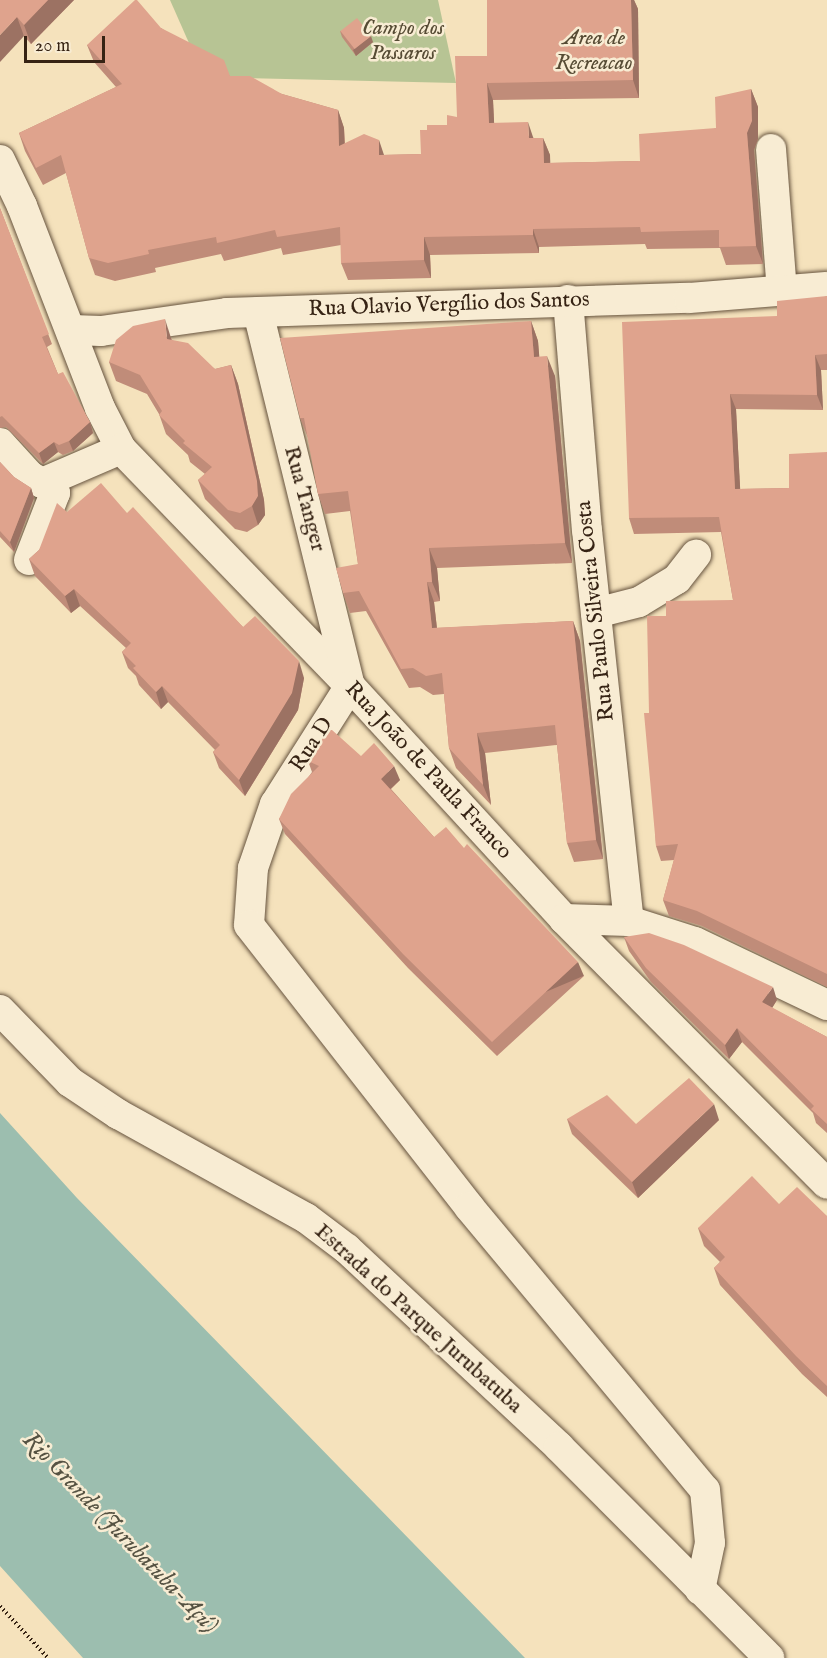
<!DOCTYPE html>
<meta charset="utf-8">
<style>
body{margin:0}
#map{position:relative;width:827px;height:1658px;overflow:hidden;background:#f5e2bc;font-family:"IM FELL English",serif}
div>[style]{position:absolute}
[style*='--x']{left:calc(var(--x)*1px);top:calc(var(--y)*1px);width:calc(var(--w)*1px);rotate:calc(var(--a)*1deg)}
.green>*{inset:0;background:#b7c494}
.water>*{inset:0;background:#9cbeaf}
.path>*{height:4px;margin-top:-2px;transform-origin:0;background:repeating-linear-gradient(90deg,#362314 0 1.5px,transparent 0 4.5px)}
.roads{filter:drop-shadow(0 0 2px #66533e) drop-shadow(0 0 2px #66533e)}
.minor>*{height:30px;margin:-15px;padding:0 15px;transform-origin:15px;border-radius:15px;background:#f8ecd3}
.wall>*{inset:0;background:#c08c79}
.shaded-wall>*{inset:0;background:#9c7263;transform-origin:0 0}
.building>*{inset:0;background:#dfa38d;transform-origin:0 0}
span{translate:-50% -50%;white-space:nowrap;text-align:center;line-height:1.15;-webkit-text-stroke:5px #f8ecd3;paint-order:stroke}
.park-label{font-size:22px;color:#564b34;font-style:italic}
.street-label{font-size:22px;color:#362314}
.water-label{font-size:24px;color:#555242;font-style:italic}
.scale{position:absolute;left:24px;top:36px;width:81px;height:27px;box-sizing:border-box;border:3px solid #362314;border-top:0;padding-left:8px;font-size:18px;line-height:21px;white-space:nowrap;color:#362314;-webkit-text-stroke:4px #f8ecd3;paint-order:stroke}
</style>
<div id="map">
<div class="green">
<i style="clip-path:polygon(170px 0,438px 0,456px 83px,204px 77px)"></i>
</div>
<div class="water">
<i style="clip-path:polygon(0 1113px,77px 1198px,525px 1658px,83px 1658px,0 1566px)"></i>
</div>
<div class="path">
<i style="--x:0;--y:1606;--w:71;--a:47.3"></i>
</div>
<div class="roads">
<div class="minor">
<i style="--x:771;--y:149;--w:143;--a:85.6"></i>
<i style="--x:0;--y:160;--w:51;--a:64.4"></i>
<i style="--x:22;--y:206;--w:217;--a:68.9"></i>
<i style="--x:100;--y:408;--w:46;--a:62.9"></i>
<i style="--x:121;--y:449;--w:330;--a:46"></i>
<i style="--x:350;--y:686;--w:316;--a:47.4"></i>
<i style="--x:564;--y:919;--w:373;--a:45.2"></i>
<i style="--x:568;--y:300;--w:231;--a:85.3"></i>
<i style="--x:587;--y:530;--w:393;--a:83.9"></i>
<i style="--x:258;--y:312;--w:385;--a:76.2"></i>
<i style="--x:350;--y:686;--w:140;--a:122.4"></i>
<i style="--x:275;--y:804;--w:68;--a:109"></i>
<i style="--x:253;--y:868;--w:57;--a:94"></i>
<i style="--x:249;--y:925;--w:358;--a:52"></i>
<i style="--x:469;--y:1207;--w:368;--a:50.2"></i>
<i style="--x:705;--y:1490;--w:53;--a:84.6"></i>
<i style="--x:710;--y:1543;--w:48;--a:102"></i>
<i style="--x:72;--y:330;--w:29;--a:2"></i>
<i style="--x:101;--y:331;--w:127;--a:-8.1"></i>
<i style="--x:227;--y:313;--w:462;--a:-1.9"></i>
<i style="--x:689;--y:298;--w:138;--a:-4.6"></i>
<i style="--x:0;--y:443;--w:45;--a:47.7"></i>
<i style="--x:30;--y:476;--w:14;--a:30"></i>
<i style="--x:42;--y:483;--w:86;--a:-23.3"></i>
<i style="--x:29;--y:560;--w:72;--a:-68.8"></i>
<i style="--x:55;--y:493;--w:12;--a:-114"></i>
<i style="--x:596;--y:613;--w:44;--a:-14.3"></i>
<i style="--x:639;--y:602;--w:44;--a:-31.2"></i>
<i style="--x:677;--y:579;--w:31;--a:-52"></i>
<i style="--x:564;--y:919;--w:65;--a:1.8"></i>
<i style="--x:629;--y:921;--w:69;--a:17.7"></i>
<i style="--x:695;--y:942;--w:146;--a:25.5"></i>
<i style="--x:0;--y:1010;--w:100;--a:45.8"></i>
<i style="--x:70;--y:1082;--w:58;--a:33.7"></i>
<i style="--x:118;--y:1114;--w:215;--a:29"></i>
<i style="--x:306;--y:1218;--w:51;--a:37.1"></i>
<i style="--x:347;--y:1249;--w:290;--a:43"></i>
<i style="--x:559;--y:1447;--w:298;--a:45.1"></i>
</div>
</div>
<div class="wall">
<i style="clip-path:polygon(0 0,74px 0,31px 44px,24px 36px)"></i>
<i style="clip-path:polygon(487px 0,634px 0,638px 9px,639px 98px,493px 100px,494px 123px,534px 138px,543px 138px,550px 155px,550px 163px,640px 161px,716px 128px,751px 89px,758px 107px,758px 139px,754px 150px,763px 264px,726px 265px,720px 248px,647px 249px,645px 244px,539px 247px,539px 253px,430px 255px,431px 278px,348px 280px,341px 263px,341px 245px,283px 255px,281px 248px,224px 261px,221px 254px,155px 268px,156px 272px,115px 281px,95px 275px,89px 258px,66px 173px,43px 185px,25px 151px,19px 133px,116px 87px,94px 62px,87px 45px,161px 28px,230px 76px,282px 94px,338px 110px,344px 128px,345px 143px,384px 155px,421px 154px,427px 130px,447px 125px,457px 117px,487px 56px)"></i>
<i style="clip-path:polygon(340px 31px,373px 42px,356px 56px,342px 37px)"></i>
<i style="clip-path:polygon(0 208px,52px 344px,47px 347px,58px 374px,90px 422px,93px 433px,73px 451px,63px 455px,58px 452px,43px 464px,6px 427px,0 428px)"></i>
<i style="clip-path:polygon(827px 296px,827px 370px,821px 370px,823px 410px,736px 409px,740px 489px,789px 488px,827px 452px,827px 987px,702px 926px,669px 916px,663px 900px,674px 860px,661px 861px,656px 846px,649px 713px,666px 616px,733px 600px,721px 532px,634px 534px,629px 518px,777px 316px)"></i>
<i style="clip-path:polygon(531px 321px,538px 341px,539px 357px,555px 376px,572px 563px,437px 568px,440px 601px,434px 602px,437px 628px,573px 621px,580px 641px,603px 859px,574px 862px,567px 843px,557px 745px,485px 753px,491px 805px,456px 768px,449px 748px,444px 694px,433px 695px,420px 687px,409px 688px,366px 611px,350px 613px,343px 593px,358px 564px,350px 511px,325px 514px,318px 494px,308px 438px,300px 418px)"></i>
<i style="clip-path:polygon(171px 338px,172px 340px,215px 369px,231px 365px,238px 384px,264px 500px,265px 515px,258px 525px,247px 532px,235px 529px,205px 499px,198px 480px,205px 474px,190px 462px,188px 455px,166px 434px,159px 414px,147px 394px,116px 381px,109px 362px)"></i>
<i style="clip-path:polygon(0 462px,14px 477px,31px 488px,34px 498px,14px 552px,0 537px)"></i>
<i style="clip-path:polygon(67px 512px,127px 513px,243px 627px,304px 678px,298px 710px,245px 796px,219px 768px,213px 752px,215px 750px,168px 702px,161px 709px,139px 685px,136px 676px,128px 668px,122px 652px,126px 648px,80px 606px,71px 613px,35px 576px,29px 559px,39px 550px)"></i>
<i style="clip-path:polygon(361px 756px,400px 780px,391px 789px,434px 837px,584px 976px,497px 1056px,408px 968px,285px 834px,279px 819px,312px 772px,308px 761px)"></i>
<i style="clip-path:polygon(624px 937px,777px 1000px,772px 1008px,827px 1037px,827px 1133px,816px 1123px,813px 1113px,742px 1042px,729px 1059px,651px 982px,629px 951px)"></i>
<i style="clip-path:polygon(567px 1119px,636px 1124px,719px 1120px,638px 1198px,572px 1134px)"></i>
<i style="clip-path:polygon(779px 1204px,827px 1216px,827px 1397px,802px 1374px,720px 1285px,714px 1268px,720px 1262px,704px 1246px,698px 1228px)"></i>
</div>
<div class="shaded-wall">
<i style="clip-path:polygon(48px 0,74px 0,31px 44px,24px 25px)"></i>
<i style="clip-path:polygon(631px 0,634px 0,638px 9px,639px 98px,633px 80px)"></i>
<i style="clip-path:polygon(17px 17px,24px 36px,0 62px,0 35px)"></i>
<i style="clip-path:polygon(371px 36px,373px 42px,356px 56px,353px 50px)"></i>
<i style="clip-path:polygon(487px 83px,493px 100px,495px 141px,489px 123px)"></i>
<i style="clip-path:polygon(751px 89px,758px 107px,758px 139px,754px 150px,763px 264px,756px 246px,747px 133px)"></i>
<i style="clip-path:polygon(338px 110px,344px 128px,345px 163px,339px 146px)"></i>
<i style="clip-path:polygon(528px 122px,534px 140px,529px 138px)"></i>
<i style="clip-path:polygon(543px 138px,550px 155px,551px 181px,544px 163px)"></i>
<i style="clip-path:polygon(379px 140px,385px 158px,379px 155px)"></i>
<i style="clip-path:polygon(533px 229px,539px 247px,539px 253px,533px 235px)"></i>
<i style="clip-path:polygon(424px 237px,430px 255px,431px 278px,424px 260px)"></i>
<i style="clip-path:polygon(165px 319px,171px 338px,174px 358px,167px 339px)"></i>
<i style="clip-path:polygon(531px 321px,538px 341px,541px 377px,534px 357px)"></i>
<i style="clip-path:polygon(815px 355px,821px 370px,823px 410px,817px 395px)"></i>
<i style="clip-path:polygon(547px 356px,555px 376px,572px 563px,565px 543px)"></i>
<i style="clip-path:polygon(231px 365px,238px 384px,264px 500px,265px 515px,258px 525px,252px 506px)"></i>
<i style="clip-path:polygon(730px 394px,736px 409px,741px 505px,735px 489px)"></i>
<i style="clip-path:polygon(90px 422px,93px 433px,73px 451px,69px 441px)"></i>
<i style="clip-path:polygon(54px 442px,58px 452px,43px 464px,39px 453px)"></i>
<i style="clip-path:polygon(31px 488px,34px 498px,14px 552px,10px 542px)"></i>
<i style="clip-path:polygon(429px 548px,437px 568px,440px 601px,432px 582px)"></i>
<i style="clip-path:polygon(427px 582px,434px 602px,439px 648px,432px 628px)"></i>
<i style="clip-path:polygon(74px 589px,80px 606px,71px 613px,65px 596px)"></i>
<i style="clip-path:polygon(573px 621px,580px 641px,603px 859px,596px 840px)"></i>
<i style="clip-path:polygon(299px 661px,304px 678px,298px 710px,245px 796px,239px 780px)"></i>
<i style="clip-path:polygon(162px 686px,168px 702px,161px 709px,156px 692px)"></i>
<i style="clip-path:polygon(477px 733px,485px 753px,491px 805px,483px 785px)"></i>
<i style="clip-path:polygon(394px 766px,400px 780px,386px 793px,381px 779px)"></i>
<i style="left:578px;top:962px;width:15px;height:117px;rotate:67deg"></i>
<i style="clip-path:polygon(773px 987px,777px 1000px,767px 1016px,762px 1002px)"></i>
<i style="clip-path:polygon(737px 1028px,742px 1042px,729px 1059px,725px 1045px)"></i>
<i style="clip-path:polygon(714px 1104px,719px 1120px,638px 1198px,632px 1182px)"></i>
</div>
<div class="building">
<i style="clip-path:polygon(0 0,48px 0,24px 25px,17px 17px,0 35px)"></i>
<i style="clip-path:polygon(135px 0,137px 0,161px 28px,224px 60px,230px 76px,250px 76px,282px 94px,338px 110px,339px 146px,364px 134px,379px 140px,379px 155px,421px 154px,420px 130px,427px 130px,427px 125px,447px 125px,447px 115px,457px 117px,455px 56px,487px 56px,487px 0,631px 0,633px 80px,487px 83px,489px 123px,528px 122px,529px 138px,543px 138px,544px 163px,640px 161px,639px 134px,716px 128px,715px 97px,751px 89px,752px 121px,747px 133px,756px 246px,719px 247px,719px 230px,641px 232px,640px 227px,533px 229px,533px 235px,424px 237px,424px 260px,341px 263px,340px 227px,277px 237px,275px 230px,217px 243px,216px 237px,148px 250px,149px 254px,108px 263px,89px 258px,61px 155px,36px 168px,19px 133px,122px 84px,87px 45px)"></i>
<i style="left:357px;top:18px;width:23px;height:21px;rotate:52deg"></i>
<i style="clip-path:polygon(0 208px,49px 334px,42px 337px,58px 374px,63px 372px,90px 422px,69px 441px,59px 445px,54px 442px,39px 453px,2px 416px,0 417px)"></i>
<i style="clip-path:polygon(827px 296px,827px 354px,815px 355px,817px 395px,730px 394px,735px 489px,789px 488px,789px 454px,827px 452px,827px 974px,697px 911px,663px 900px,678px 844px,656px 846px,644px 713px,649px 713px,647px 616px,666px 616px,666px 601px,733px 600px,719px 517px,629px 518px,622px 322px,777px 316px,777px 301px)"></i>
<i style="clip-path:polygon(165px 319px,167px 339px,188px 343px,215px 369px,231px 365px,257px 481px,258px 496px,252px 506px,240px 513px,228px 510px,198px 480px,212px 467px,183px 443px,185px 441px,159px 415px,162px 411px,140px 375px,109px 362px,116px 340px,133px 326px)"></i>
<i style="clip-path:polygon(531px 321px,534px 357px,547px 356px,565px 543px,429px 548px,432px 582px,427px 582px,432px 628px,573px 621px,596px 840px,567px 843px,555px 725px,477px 733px,483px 785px,449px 748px,442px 673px,426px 676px,413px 668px,401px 669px,359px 591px,343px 593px,336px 568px,358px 564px,348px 491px,318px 494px,304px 418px,300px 418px,280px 338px)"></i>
<i style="clip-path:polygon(0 462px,14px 477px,31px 488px,10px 542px,0 531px)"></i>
<i style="clip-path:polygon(101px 483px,127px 513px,133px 507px,243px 627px,255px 616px,299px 661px,292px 693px,239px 780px,213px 752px,220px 745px,162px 686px,156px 692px,133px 668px,136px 666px,122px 652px,131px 643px,74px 589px,65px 596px,29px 559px,39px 550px,57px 503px,67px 512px)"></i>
<i style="clip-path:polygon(328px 730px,332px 730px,361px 756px,374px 743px,394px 766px,381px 779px,434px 837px,446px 827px,464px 848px,467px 844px,578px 962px,492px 1042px,403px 954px,279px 819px,291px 794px,319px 766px,308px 761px)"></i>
<i style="clip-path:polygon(649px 933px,684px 945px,773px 987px,762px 1002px,827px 1037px,827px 1124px,811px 1109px,814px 1106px,737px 1028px,725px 1045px,646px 968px,624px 937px)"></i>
<i style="clip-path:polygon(689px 1078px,714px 1104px,632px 1182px,567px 1119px,607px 1095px,636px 1124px)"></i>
<i style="clip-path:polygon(752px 1176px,779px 1204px,797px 1187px,827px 1216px,827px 1386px,796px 1356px,714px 1268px,725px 1257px,698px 1228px)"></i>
</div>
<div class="park-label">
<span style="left:403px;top:41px">Campo dos<br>Passaros</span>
<span style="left:594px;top:51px">Area de<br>Recreacao</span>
</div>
<div class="street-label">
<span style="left:449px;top:305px;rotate:-2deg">Rua Olavio Vergílio dos Santos</span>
<span style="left:304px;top:499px;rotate:75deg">Rua Tanger</span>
<span style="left:596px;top:611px;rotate:-96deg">Rua Paulo Silveira Costa</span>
<span style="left:312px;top:745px;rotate:-57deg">Rua D</span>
<span style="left:428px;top:771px;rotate:47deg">Rua João de Paula Franco</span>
<span style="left:418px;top:1319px;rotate:42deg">Estrada do Parque Jurubatuba</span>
</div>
<div class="water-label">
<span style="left:120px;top:1533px;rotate:46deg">Rio Grande (Jurubatuba-Açú)</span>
</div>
<div class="scale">20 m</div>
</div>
